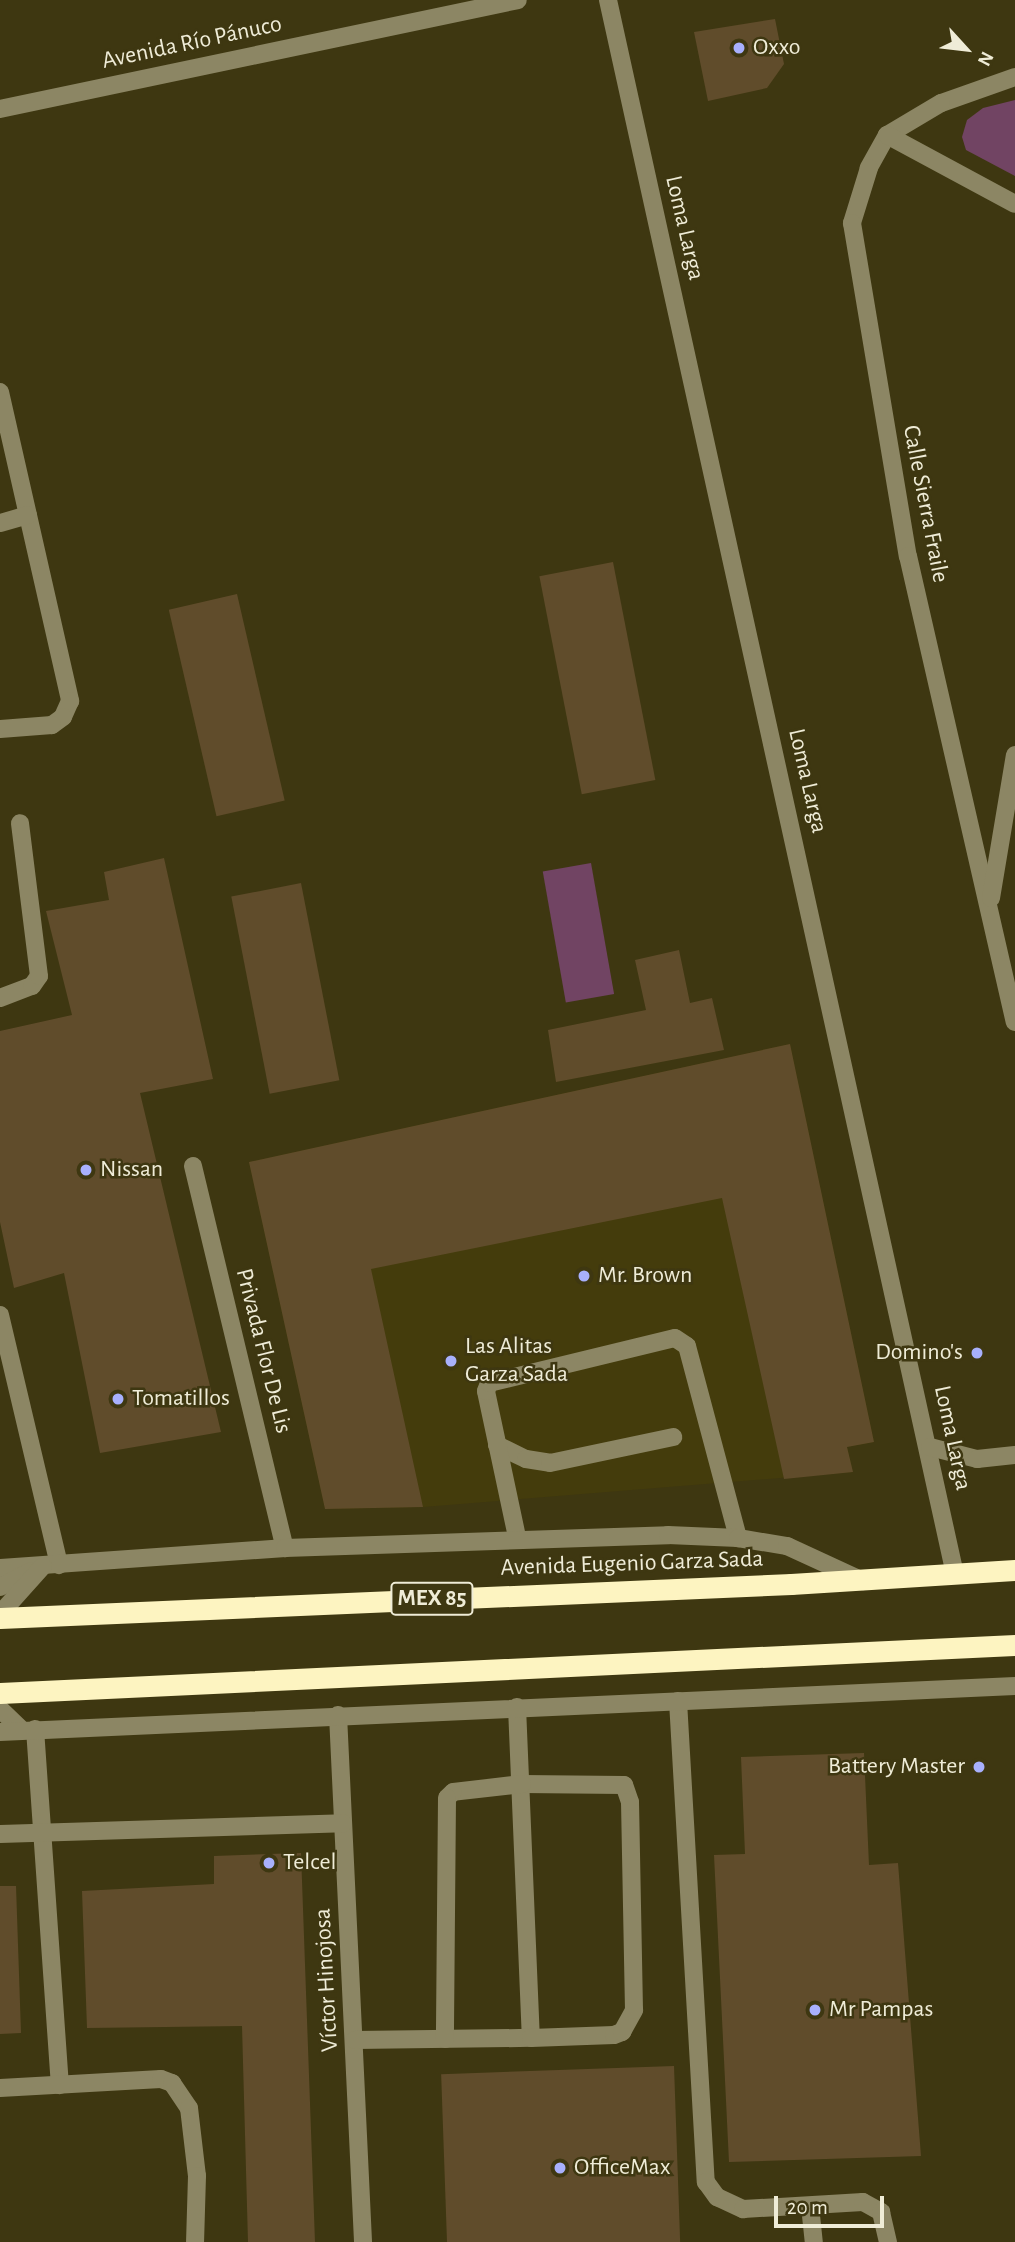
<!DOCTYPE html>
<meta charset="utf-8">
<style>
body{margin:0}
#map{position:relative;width:1015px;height:2242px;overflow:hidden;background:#3e3711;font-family:"Alegreya Sans",sans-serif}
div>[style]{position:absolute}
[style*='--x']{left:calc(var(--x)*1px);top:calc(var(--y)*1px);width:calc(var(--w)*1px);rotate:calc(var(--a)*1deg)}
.built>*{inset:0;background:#443c0c}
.green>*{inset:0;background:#714463;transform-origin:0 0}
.building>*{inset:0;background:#604c2b;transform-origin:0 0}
.minor>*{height:18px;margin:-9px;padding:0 9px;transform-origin:9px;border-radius:9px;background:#8c8664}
.highway>*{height:21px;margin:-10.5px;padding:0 10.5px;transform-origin:10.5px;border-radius:10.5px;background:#fdf4c1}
.dots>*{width:19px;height:19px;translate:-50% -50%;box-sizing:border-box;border:4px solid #3e3711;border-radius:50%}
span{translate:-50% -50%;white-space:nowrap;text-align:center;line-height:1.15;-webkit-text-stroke:5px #3e3711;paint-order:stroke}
.shield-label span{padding:2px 5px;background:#3e3711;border:2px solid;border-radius:5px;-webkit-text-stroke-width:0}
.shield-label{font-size:23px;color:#efecd7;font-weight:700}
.street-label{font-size:24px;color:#efecd7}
.poi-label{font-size:24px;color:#efecd7}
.left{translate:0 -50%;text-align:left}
.right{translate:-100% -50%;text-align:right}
.north{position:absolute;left:931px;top:14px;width:70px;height:70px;-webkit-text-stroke:5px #3e3711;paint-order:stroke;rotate:117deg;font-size:19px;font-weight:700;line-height:28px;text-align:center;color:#efecd7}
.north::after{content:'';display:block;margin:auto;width:24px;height:32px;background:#efecd7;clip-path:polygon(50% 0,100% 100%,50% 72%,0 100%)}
.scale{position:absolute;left:774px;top:2196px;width:110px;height:32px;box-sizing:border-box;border:4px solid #efecd7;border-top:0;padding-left:9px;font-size:21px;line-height:24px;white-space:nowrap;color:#efecd7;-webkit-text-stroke:5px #3e3711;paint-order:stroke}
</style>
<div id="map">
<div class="built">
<i style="clip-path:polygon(790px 1044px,874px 1442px,847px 1447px,853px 1472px,423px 1507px,325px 1509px,249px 1162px)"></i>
</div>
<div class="green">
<i style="clip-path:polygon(1015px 100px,1015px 176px,966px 150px,962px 137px,967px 120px,983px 108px)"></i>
<i style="left:591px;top:863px;width:133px;height:49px;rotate:80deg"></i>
</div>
<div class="building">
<i style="clip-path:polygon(775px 19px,784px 64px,767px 88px,708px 101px,694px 32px)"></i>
<i style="left:613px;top:562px;width:222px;height:75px;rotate:79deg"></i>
<i style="left:237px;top:594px;width:212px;height:70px;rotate:77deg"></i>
<i style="clip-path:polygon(164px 858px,213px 1079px,140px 1093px,221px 1432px,100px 1453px,64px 1273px,14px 1288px,0 1222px,0 1031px,72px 1015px,46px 911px,109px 900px,104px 872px)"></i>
<i style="left:301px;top:883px;width:201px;height:71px;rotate:79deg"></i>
<i style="clip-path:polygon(679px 950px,690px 1003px,712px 998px,724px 1050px,556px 1082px,548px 1030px,646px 1010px,635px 960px)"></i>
<i style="clip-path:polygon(790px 1044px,874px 1442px,847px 1447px,853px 1472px,784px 1479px,722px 1198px,371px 1269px,423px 1507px,325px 1509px,249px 1162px)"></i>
<i style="clip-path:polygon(864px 1753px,869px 1865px,898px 1863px,921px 2156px,729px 2162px,714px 1855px,745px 1854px,741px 1757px)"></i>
<i style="clip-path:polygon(301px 1853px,315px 2242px,248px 2242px,242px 2026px,87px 2028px,82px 1891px,214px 1884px,214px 1856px)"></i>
<i style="clip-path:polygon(0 1886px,16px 1886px,21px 2033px,0 2034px)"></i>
<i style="left:674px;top:2066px;width:176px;height:233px;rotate:88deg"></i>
</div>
<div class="minor">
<i style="--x:608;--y:0;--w:1612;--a:77.57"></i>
<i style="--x:1015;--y:77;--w:78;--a:160.6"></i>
<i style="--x:941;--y:103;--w:63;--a:149.3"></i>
<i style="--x:887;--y:135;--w:38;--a:119"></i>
<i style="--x:869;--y:168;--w:58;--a:107.2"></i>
<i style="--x:852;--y:223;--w:338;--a:80.5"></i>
<i style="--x:908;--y:556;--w:478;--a:77.1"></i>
<i style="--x:0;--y:109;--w:529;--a:-11.88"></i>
<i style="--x:887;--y:135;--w:145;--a:28.3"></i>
<i style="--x:0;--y:392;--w:317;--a:77.2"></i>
<i style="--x:70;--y:701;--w:17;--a:114"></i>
<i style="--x:63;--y:717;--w:14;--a:144"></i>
<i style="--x:52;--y:725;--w:52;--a:175.6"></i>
<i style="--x:0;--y:523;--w:29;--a:-16"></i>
<i style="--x:991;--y:898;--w:145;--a:-80.5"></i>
<i style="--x:0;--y:998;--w:34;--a:-21"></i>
<i style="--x:32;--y:986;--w:12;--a:-55"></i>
<i style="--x:39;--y:976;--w:154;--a:-97.1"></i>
<i style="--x:193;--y:1166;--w:393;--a:76.5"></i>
<i style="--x:0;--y:1315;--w:257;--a:76.7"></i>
<i style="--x:497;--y:1445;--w:32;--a:26"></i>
<i style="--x:526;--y:1459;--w:24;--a:9"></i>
<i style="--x:550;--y:1463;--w:126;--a:-11.9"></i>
<i style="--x:930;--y:1447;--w:49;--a:14.3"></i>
<i style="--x:977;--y:1459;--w:38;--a:-6"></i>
<i style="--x:517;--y:1537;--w:149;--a:-102"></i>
<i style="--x:486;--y:1391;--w:9;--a:-69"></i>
<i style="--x:489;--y:1383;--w:191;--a:-13.6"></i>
<i style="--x:675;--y:1338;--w:14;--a:34"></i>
<i style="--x:687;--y:1346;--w:199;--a:75.1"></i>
<i style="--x:0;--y:1568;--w:286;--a:-4"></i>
<i style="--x:285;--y:1548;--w:383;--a:-1.9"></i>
<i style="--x:668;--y:1535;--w:70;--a:2.5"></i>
<i style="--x:738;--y:1538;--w:50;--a:9.3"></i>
<i style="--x:787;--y:1546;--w:84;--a:24.7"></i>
<i style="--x:0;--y:1587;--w:34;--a:-27"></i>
<i style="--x:0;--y:1614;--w:64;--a:-48.1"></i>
<i style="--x:678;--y:1701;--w:482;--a:86.7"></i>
<i style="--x:706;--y:2182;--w:19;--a:54"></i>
<i style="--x:717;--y:2197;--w:29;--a:25"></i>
<i style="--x:743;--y:2209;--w:120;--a:-3.3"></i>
<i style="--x:863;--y:2202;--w:21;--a:29"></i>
<i style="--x:881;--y:2212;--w:31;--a:77"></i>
<i style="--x:517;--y:1707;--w:331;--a:87.6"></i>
<i style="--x:0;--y:1709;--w:30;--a:44"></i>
<i style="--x:338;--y:1715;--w:528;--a:87.28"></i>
<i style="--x:35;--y:1729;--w:357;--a:86"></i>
<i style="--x:0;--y:1732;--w:1016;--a:-2.59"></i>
<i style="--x:0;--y:1834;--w:343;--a:-1.8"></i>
<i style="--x:355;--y:2040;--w:176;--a:-0.7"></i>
<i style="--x:531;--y:2038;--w:83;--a:-2.1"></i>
<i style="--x:614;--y:2035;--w:9;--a:-21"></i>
<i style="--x:622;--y:2032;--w:25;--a:-61"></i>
<i style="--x:634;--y:2010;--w:208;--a:-91.1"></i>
<i style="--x:630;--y:1802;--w:18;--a:-109"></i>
<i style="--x:624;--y:1785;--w:102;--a:-179.4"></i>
<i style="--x:522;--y:1784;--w:69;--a:173.4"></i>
<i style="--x:453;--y:1792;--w:8;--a:135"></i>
<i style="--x:447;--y:1798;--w:241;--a:90.5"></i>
<i style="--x:0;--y:2088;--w:161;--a:-3.2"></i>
<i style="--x:161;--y:2079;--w:12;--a:20"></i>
<i style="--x:172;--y:2083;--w:30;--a:56"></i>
<i style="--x:189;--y:2108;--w:68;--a:83.3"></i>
<i style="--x:197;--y:2176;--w:66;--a:91.7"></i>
<i style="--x:810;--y:2206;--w:36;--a:84"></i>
</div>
<div class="highway">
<i style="--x:0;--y:1618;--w:792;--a:-2.46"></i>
<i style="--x:791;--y:1584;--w:224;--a:-3.6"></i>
<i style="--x:0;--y:1693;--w:1016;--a:-2.71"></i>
</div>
<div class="dots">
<i style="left:739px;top:48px;background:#a8b0fc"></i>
<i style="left:86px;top:1170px;background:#a8b0fc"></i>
<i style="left:584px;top:1276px;background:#a8b0fc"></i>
<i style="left:977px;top:1353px;background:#a8b0fc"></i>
<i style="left:451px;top:1361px;background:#a8b0fc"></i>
<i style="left:118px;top:1399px;background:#a8b0fc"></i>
<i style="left:979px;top:1767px;background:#a8b0fc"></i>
<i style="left:269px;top:1863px;background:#a8b0fc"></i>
<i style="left:815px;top:2010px;background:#a8b0fc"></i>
<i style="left:560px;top:2168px;background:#a8b0fc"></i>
</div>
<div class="shield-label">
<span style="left:432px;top:1599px">MEX 85</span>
</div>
<div class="street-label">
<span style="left:192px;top:43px;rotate:-12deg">Avenida Río Pánuco</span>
<span style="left:684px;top:228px;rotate:77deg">Loma Larga</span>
<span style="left:925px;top:504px;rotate:79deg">Calle Sierra Fraile</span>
<span style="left:807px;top:781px;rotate:77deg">Loma Larga</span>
<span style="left:263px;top:1351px;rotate:76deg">Privada Flor De Lis</span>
<span style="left:952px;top:1438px;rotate:78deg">Loma Larga</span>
<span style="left:632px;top:1564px;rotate:-2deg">Avenida Eugenio Garza Sada</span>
<span style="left:327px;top:1980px;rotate:-93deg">Víctor Hinojosa</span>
</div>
<div class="poi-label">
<span class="left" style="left:753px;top:48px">Oxxo</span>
<span class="left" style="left:100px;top:1170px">Nissan</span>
<span class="left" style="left:598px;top:1276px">Mr. Brown</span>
<span class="left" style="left:465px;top:1361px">Las Alitas<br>Garza Sada</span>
<span class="right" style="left:963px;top:1353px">Domino's</span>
<span class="left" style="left:132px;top:1399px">Tomatillos</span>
<span class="right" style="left:965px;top:1767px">Battery Master</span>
<span class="left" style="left:283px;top:1863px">Telcel</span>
<span class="left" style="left:829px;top:2010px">Mr Pampas</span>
<span class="left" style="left:574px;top:2168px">OfficeMax</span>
</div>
<div class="north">N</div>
<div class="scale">20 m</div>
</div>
